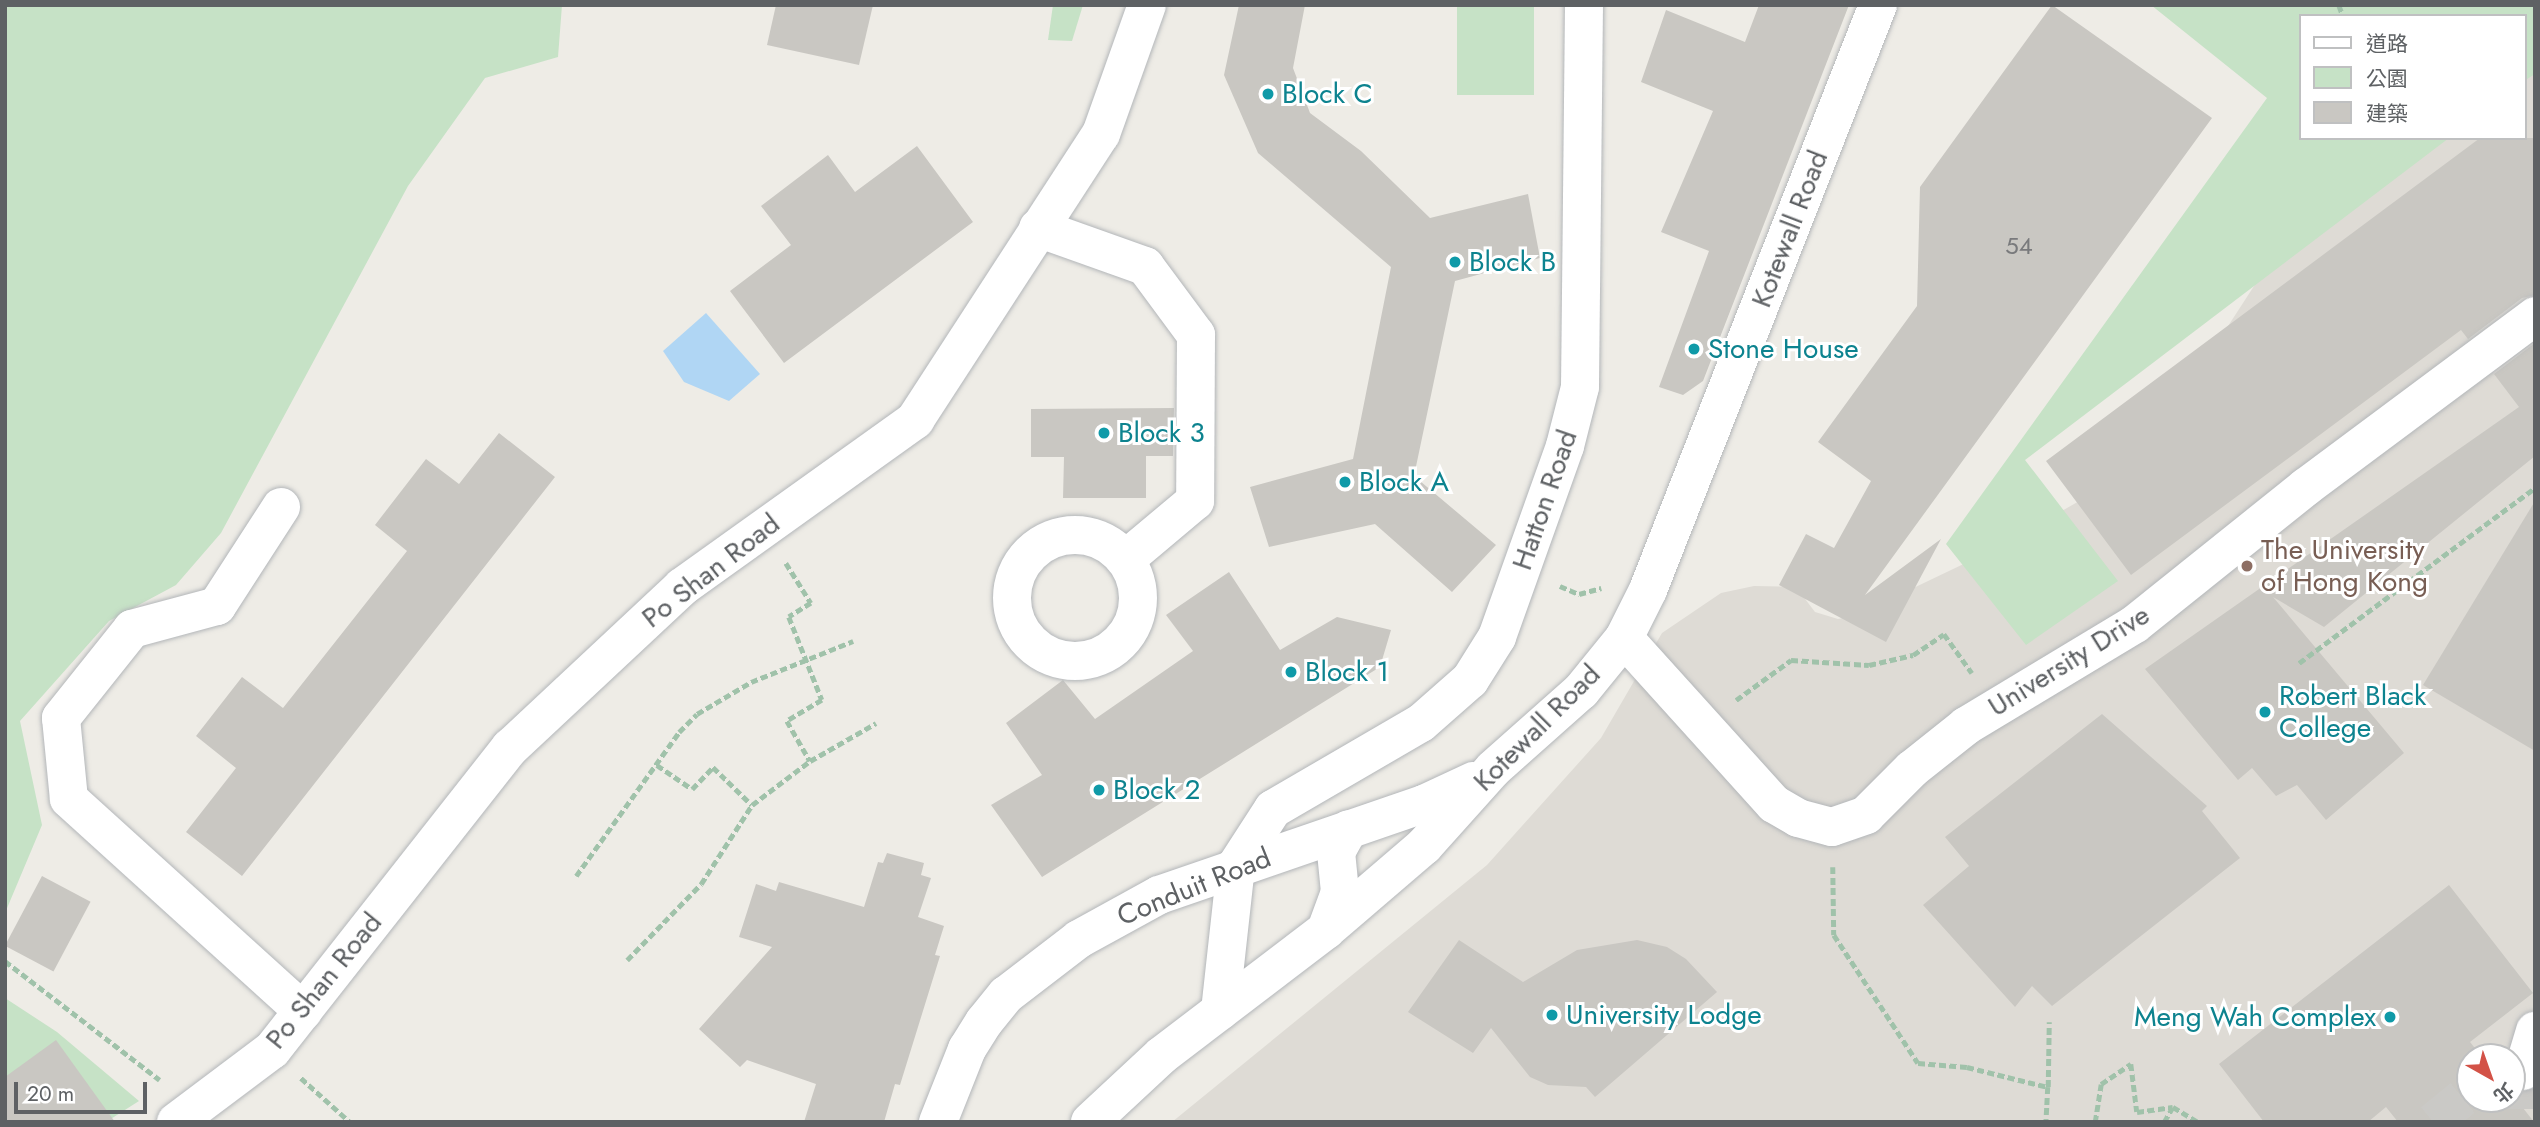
<!DOCTYPE html>
<meta charset="utf-8">
<style>
body{margin:0}
#map{position:relative;width:2540px;height:1127px;overflow:hidden;background:#eeece6;font-family:Jost,"Noto Sans TC",sans-serif}
div>[style]{position:absolute}
[style*='--x']{left:calc(var(--x)*1px);top:calc(var(--y)*1px);width:calc(var(--w)*1px);rotate:calc(var(--a)*1deg)}
.education>*{inset:0;background:#dedbd5}
.green>*{inset:0;background:#c6e2c6;transform-origin:0 0}
.water>*{inset:0;background:#b0d6f4}
.building>*{inset:0;background:#c9c7c2;transform-origin:0 0}
.minor-tunnel>*{height:38px;margin-top:-19px;transform-origin:0;background:repeating-linear-gradient(90deg,#cac9c6 0 38px,transparent 0 57px)}
.path>*{height:4.5px;margin-top:-2.25px;transform-origin:0;background:repeating-linear-gradient(90deg,#a0c2aa 0 7px,transparent 0 10.5px)}
.roads{filter:drop-shadow(0 0 2px #b3b6b9) drop-shadow(0 0 2px #b3b6b9)}
.minor>*{height:38px;margin:-19px;padding:0 19px;transform-origin:19px;border-radius:19px;background:#fff}
.minor>.ring{margin:-19px;padding:0;box-sizing:content-box;background:none;border:38px solid #fff;border-radius:50%}
.dots>*{width:19px;height:19px;translate:-50% -50%;box-sizing:border-box;border:4px solid #fff;border-radius:50%}
span{translate:-50% -50%;white-space:nowrap;text-align:center;line-height:1.15;-webkit-text-stroke:6px #fff;paint-order:stroke}
.number-label{font-size:24px;color:#797a7c}
.number-label span{-webkit-text-stroke-width:0}
.culture-label{font-size:28px;color:#0d838f}
.left{translate:0 -50%;text-align:left}
.right{translate:-100% -50%;text-align:right}
.street-label{font-size:28px;color:#5e6164}
.education-label{font-size:28px;color:#785e54}
.frame{position:absolute;inset:0;border:7px solid #5e6164;pointer-events:none}
.legend{position:absolute;left:2299px;top:14px;width:228px;height:126px;box-sizing:border-box;background:#fff;border:2px solid #bfc0c1;margin:0;padding:9px 12px;list-style:none;font-size:21px;color:#5e6164}
.legend li{display:flex;align-items:center;gap:14px;height:35px}
.legend b{width:35px;border:2px solid #bfc0c1}
.north{position:absolute;left:2456px;top:1043px;width:70px;height:70px;box-sizing:border-box;background:#fff;border:2px solid #bfc0c1;border-radius:50%;rotate:140deg;font-size:19px;font-weight:700;line-height:28px;text-align:center;color:#5e6164}
.north::after{content:'';display:block;margin:auto;width:24px;height:32px;background:#d35247;clip-path:polygon(50% 0,100% 100%,50% 72%,0 100%)}
.scale{position:absolute;left:14px;top:1082px;width:133px;height:32px;box-sizing:border-box;border:4px solid #5e6164;border-top:0;padding-left:9px;font-size:21px;line-height:24px;white-space:nowrap;color:#5e6164;-webkit-text-stroke:5px #fff;paint-order:stroke}
</style>
<div id="map">
<div class="education">
<i style="clip-path:polygon(evenodd,2535px 5px,2535px 1122px,1172px 1122px,1487px 865px,1601px 738px,1662px 633px,1721px 593px,1754px 586px,1796px 587px,1815px 612px,1838px 619px,1857px 615px,1997px 548px,2095px 492px,2149px 448px,2350px 138px,2524px 138px,2524px 16px,2535px 5px,2470px 1057px,2512px 1057px,2512px 1099px,2470px 1099px,2470px 1057px)"></i>
</div>
<div class="green">
<i style="clip-path:polygon(5px 5px,562px 5px,558px 57px,485px 78px,408px 186px,221px 533px,176px 585px,109px 621px,20px 721px,42px 825px,5px 913px)"></i>
<i style="clip-path:polygon(1053px 5px,1083px 5px,1072px 41px,1048px 40px)"></i>
<i style="left:1457px;top:5px;width:77px;height:90px"></i>
<i style="clip-path:polygon(2151px 5px,2535px 5px,2535px 74px,2524px 81px,2524px 16px,2300px 16px,2300px 138px,2449px 138px,2025px 460px,2118px 581px,2026px 645px,1946px 544px,2267px 98px)"></i>
<i style="clip-path:polygon(5px 998px,57px 1032px,139px 1101px,106px 1122px,5px 1122px)"></i>
</div>
<div class="water">
<i style="clip-path:polygon(706px 313px,760px 374px,729px 401px,684px 382px,663px 351px)"></i>
</div>
<div class="building">
<i style="clip-path:polygon(776px 5px,873px 5px,859px 65px,767px 45px)"></i>
<i style="clip-path:polygon(1239px 5px,1305px 5px,1293px 68px,1310px 113px,1361px 151px,1430px 218px,1528px 194px,1540px 258px,1455px 281px,1414px 476px,1496px 545px,1452px 592px,1375px 524px,1269px 547px,1250px 487px,1353px 459px,1391px 267px,1258px 153px,1224px 75px)"></i>
<i style="clip-path:polygon(1759px 5px,1849px 5px,1703px 381px,1683px 395px,1659px 387px,1709px 251px,1661px 232px,1713px 111px,1641px 82px,1666px 10px,1745px 42px)"></i>
<i style="clip-path:polygon(2052px 5px,2212px 118px,1865px 595px,1941px 539px,1886px 642px,1779px 585px,1806px 534px,1834px 548px,1871px 481px,1818px 442px,1917px 306px,1920px 187px)"></i>
<i style="clip-path:polygon(2480px 138px,2535px 138px,2535px 295px,2522px 298px,2468px 339px,2461px 330px,2131px 575px,2046px 461px)"></i>
<i style="clip-path:polygon(917px 146px,973px 222px,784px 363px,730px 291px,791px 245px,761px 206px,828px 155px,855px 192px)"></i>
<i style="clip-path:polygon(2535px 343px,2535px 456px,2324px 627px,2273px 597px,2404px 753px,2326px 820px,2297px 785px,2276px 796px,2252px 768px,2238px 780px,2145px 669px,2519px 407px,2494px 374px)"></i>
<i style="clip-path:polygon(1174px 408px,1173px 456px,1146px 456px,1146px 498px,1063px 498px,1064px 457px,1031px 457px,1031px 409px)"></i>
<i style="clip-path:polygon(499px 433px,555px 477px,242px 876px,186px 832px,236px 768px,196px 736px,242px 677px,283px 708px,407px 551px,375px 525px,426px 459px,459px 484px)"></i>
<i style="clip-path:polygon(2535px 501px,2535px 751px,2423px 685px)"></i>
<i style="clip-path:polygon(1229px 572px,1280px 650px,1337px 617px,1391px 630px,1380px 667px,1042px 877px,991px 805px,1042px 775px,1006px 723px,1063px 680px,1095px 719px,1193px 651px,1166px 615px)"></i>
<i style="clip-path:polygon(2102px 714px,2207px 806px,2202px 811px,2240px 858px,2052px 1006px,2032px 986px,2015px 1007px,1923px 905px,1969px 866px,1945px 837px)"></i>
<i style="clip-path:polygon(887px 853px,924px 863px,921px 875px,931px 878px,918px 917px,944px 926px,935px 955px,940px 956px,900px 1085px,895px 1084px,884px 1122px,804px 1122px,816px 1084px,747px 1060px,740px 1067px,699px 1029px,772px 947px,739px 937px,756px 884px,776px 891px,779px 882px,864px 907px,878px 862px,883px 863px)"></i>
<i style="left:42px;top:876px;width:55px;height:79px;rotate:28deg"></i>
<i style="clip-path:polygon(2449px 885px,2533px 993px,2470px 1042px,2482px 1057px,2470px 1057px,2470px 1099px,2512px 1099px,2512px 1094px,2534px 1122px,2398px 1122px,2386px 1107px,2368px 1122px,2264px 1122px,2219px 1064px)"></i>
<i style="clip-path:polygon(1459px 940px,1523px 982px,1577px 950px,1637px 940px,1667px 947px,1686px 959px,1717px 992px,1595px 1097px,1586px 1087px,1548px 1085px,1530px 1077px,1491px 1028px,1473px 1053px,1408px 1012px)"></i>
<i style="clip-path:polygon(56px 1040px,115px 1122px,5px 1122px,5px 1077px)"></i>
</div>
<div class="minor-tunnel">
<i style="--x:2523;--y:1071;--w:51;--a:90"></i>
<i style="--x:2433;--y:1122;--w:48;--a:-39"></i>
</div>
<div class="path">
<i style="--x:2339;--y:5;--w:12;--a:70"></i>
<i style="--x:786;--y:563;--w:47;--a:58"></i>
<i style="--x:811;--y:603;--w:26;--a:148"></i>
<i style="--x:789;--y:617;--w:89;--a:68.3"></i>
<i style="--x:822;--y:700;--w:41;--a:149"></i>
<i style="--x:787;--y:721;--w:46;--a:60.1"></i>
<i style="--x:1560;--y:586;--w:21;--a:23"></i>
<i style="--x:1579;--y:594;--w:23;--a:-15"></i>
<i style="--x:2299;--y:663;--w:294;--a:-36.6"></i>
<i style="--x:1736;--y:700;--w:68;--a:-36"></i>
<i style="--x:1791;--y:660;--w:78;--a:3.7"></i>
<i style="--x:1869;--y:665;--w:45;--a:-12.8"></i>
<i style="--x:1913;--y:655;--w:37;--a:-34"></i>
<i style="--x:1944;--y:634;--w:48;--a:54.3"></i>
<i style="--x:657;--y:765;--w:42;--a:34.4"></i>
<i style="--x:692;--y:789;--w:30;--a:-46"></i>
<i style="--x:713;--y:767;--w:54;--a:44.3"></i>
<i style="--x:1833;--y:867;--w:68;--a:89.2"></i>
<i style="--x:1834;--y:935;--w:153;--a:56.7"></i>
<i style="--x:1918;--y:1063;--w:49;--a:4.7"></i>
<i style="--x:1967;--y:1067;--w:83;--a:13.9"></i>
<i style="--x:2048;--y:1087;--w:35;--a:93"></i>
<i style="--x:576;--y:876;--w:177;--a:-54.4"></i>
<i style="--x:679;--y:732;--w:25;--a:-45"></i>
<i style="--x:697;--y:714;--w:63;--a:-30.7"></i>
<i style="--x:751;--y:682;--w:110;--a:-21.9"></i>
<i style="--x:627;--y:960;--w:106;--a:-45.8"></i>
<i style="--x:701;--y:884;--w:94;--a:-57.2"></i>
<i style="--x:752;--y:805;--w:73;--a:-37.2"></i>
<i style="--x:810;--y:761;--w:76;--a:-29.9"></i>
<i style="--x:5;--y:961;--w:195;--a:37.5"></i>
<i style="--x:301;--y:1078;--w:66;--a:41.9"></i>
<i style="--x:2048;--y:1087;--w:65;--a:-89.1"></i>
<i style="--x:2095;--y:1122;--w:38;--a:-81"></i>
<i style="--x:2101;--y:1084;--w:36;--a:-34"></i>
<i style="--x:2131;--y:1064;--w:48;--a:82.9"></i>
<i style="--x:2137;--y:1112;--w:36;--a:-8"></i>
<i style="--x:2173;--y:1107;--w:29;--a:31"></i>
<i style="--x:2164;--y:1122;--w:16;--a:-60"></i>
</div>
<div class="roads">
<div class="minor">
<i style="--x:1038;--y:228;--w:114;--a:19.6"></i>
<i style="--x:1145;--y:266;--w:86;--a:53.5"></i>
<i style="--x:1196;--y:335;--w:166;--a:90.3"></i>
<i style="--x:1195;--y:501;--w:90;--a:140"></i>
<i style="--x:281;--y:507;--w:118;--a:122.9"></i>
<i style="--x:217;--y:606;--w:88;--a:164.9"></i>
<i style="--x:132;--y:629;--w:114;--a:128.6"></i>
<i style="--x:61;--y:718;--w:81;--a:84.4"></i>
<i style="--x:69;--y:799;--w:316;--a:42.2"></i>
<i class="ring" style="left:1012px;top:535px;width:88px;height:88px"></i>
<i style="--x:1624;--y:638;--w:224;--a:47.9"></i>
<i style="--x:1774;--y:804;--w:28;--a:30"></i>
<i style="--x:1798;--y:818;--w:35;--a:15"></i>
<i style="--x:1832;--y:827;--w:36;--a:-19"></i>
<i style="--x:1866;--y:815;--w:65;--a:-45"></i>
<i style="--x:1912;--y:769;--w:69;--a:-38.5"></i>
<i style="--x:1966;--y:726;--w:197;--a:-31.1"></i>
<i style="--x:2135;--y:624;--w:219;--a:-38.7"></i>
<i style="--x:2306;--y:487;--w:286;--a:-36.7"></i>
<i style="--x:1326;--y:930;--w:40;--a:-69.8"></i>
<i style="--x:1340;--y:892;--w:40;--a:-95.7"></i>
<i style="--x:1336;--y:852;--w:26;--a:-61"></i>
<i style="--x:1220;--y:1011;--w:146;--a:-83.7"></i>
<i style="--x:1236;--y:866;--w:68;--a:-57"></i>
<i style="--x:1273;--y:809;--w:171;--a:-30.2"></i>
<i style="--x:1421;--y:723;--w:65;--a:-41.3"></i>
<i style="--x:1470;--y:680;--w:51;--a:-57.9"></i>
<i style="--x:1497;--y:637;--w:203;--a:-70.4"></i>
<i style="--x:1565;--y:446;--w:61;--a:-75.7"></i>
<i style="--x:1580;--y:387;--w:382;--a:-89.4"></i>
<i style="--x:2523;--y:1071;--w:42;--a:-73.3"></i>
<i style="--x:176;--y:1122;--w:120;--a:-36.9"></i>
<i style="--x:272;--y:1050;--w:385;--a:-51.8"></i>
<i style="--x:510;--y:748;--w:236;--a:-43.1"></i>
<i style="--x:682;--y:587;--w:287;--a:-35.6"></i>
<i style="--x:915;--y:420;--w:341;--a:-57"></i>
<i style="--x:1101;--y:134;--w:137;--a:-70.4"></i>
<i style="--x:938;--y:1122;--w:79;--a:-68.3"></i>
<i style="--x:967;--y:1049;--w:32;--a:-58"></i>
<i style="--x:984;--y:1022;--w:35;--a:-51"></i>
<i style="--x:1006;--y:995;--w:92;--a:-37.5"></i>
<i style="--x:1079;--y:939;--w:91;--a:-28.8"></i>
<i style="--x:1159;--y:895;--w:280;--a:-19"></i>
<i style="--x:1424;--y:804;--w:54;--a:-25.1"></i>
<i style="--x:1090;--y:1122;--w:98;--a:-42.9"></i>
<i style="--x:1162;--y:1055;--w:206;--a:-37.3"></i>
<i style="--x:1326;--y:930;--w:129;--a:-40.6"></i>
<i style="--x:1424;--y:846;--w:103;--a:-48.1"></i>
<i style="--x:1493;--y:769;--w:118;--a:-41.6"></i>
<i style="--x:1581;--y:691;--w:68;--a:-50.9"></i>
<i style="--x:1624;--y:638;--w:54;--a:-63.4"></i>
<i style="--x:1648;--y:590;--w:629;--a:-68.54"></i>
</div>
</div>
<div class="dots">
<i style="left:1268px;top:94px;background:#0f9aa8"></i>
<i style="left:1455px;top:262px;background:#0f9aa8"></i>
<i style="left:1694px;top:349px;background:#0f9aa8"></i>
<i style="left:1104px;top:433px;background:#0f9aa8"></i>
<i style="left:1345px;top:482px;background:#0f9aa8"></i>
<i style="left:2247px;top:566px;background:#8d6e63"></i>
<i style="left:1291px;top:672px;background:#0f9aa8"></i>
<i style="left:2265px;top:712px;background:#0f9aa8"></i>
<i style="left:1099px;top:790px;background:#0f9aa8"></i>
<i style="left:1552px;top:1015px;background:#0f9aa8"></i>
<i style="left:2390px;top:1017px;background:#0f9aa8"></i>
</div>
<div class="number-label">
<span style="left:2019px;top:246px">54</span>
</div>
<div class="culture-label">
<span class="left" style="left:1282px;top:94px">Block C</span>
<span class="left" style="left:1469px;top:262px">Block B</span>
<span class="left" style="left:1708px;top:349px">Stone House</span>
<span class="left" style="left:1118px;top:433px">Block 3</span>
<span class="left" style="left:1359px;top:482px">Block A</span>
<span class="left" style="left:1305px;top:672px">Block 1</span>
<span class="left" style="left:2279px;top:712px">Robert Black<br>College</span>
<span class="left" style="left:1113px;top:790px">Block 2</span>
<span class="left" style="left:1566px;top:1015px">University Lodge</span>
<span class="right" style="left:2376px;top:1017px">Meng Wah Complex</span>
</div>
<div class="street-label">
<span style="left:1790px;top:229px;rotate:-69deg">Kotewall Road</span>
<span style="left:1545px;top:500px;rotate:-71deg">Hatton Road</span>
<span style="left:711px;top:571px;rotate:-38deg">Po Shan Road</span>
<span style="left:2069px;top:661px;rotate:-32deg">University Drive</span>
<span style="left:1537px;top:728px;rotate:-45deg">Kotewall Road</span>
<span style="left:1194px;top:887px;rotate:-22deg">Conduit Road</span>
<span style="left:324px;top:981px;rotate:-51deg">Po Shan Road</span>
</div>
<div class="education-label">
<span class="left" style="left:2261px;top:566px">The University<br>of Hong Kong</span>
</div>
<div class="frame"></div>
<ul class="legend">
<li><b style="height:9px;background:#fff"></b>道路</li>
<li><b style="height:19px;background:#c6e2c6"></b>公園</li>
<li><b style="height:19px;background:#c9c7c2"></b>建築</li>
</ul>
<div class="north">北</div>
<div class="scale">20 m</div>
</div>
